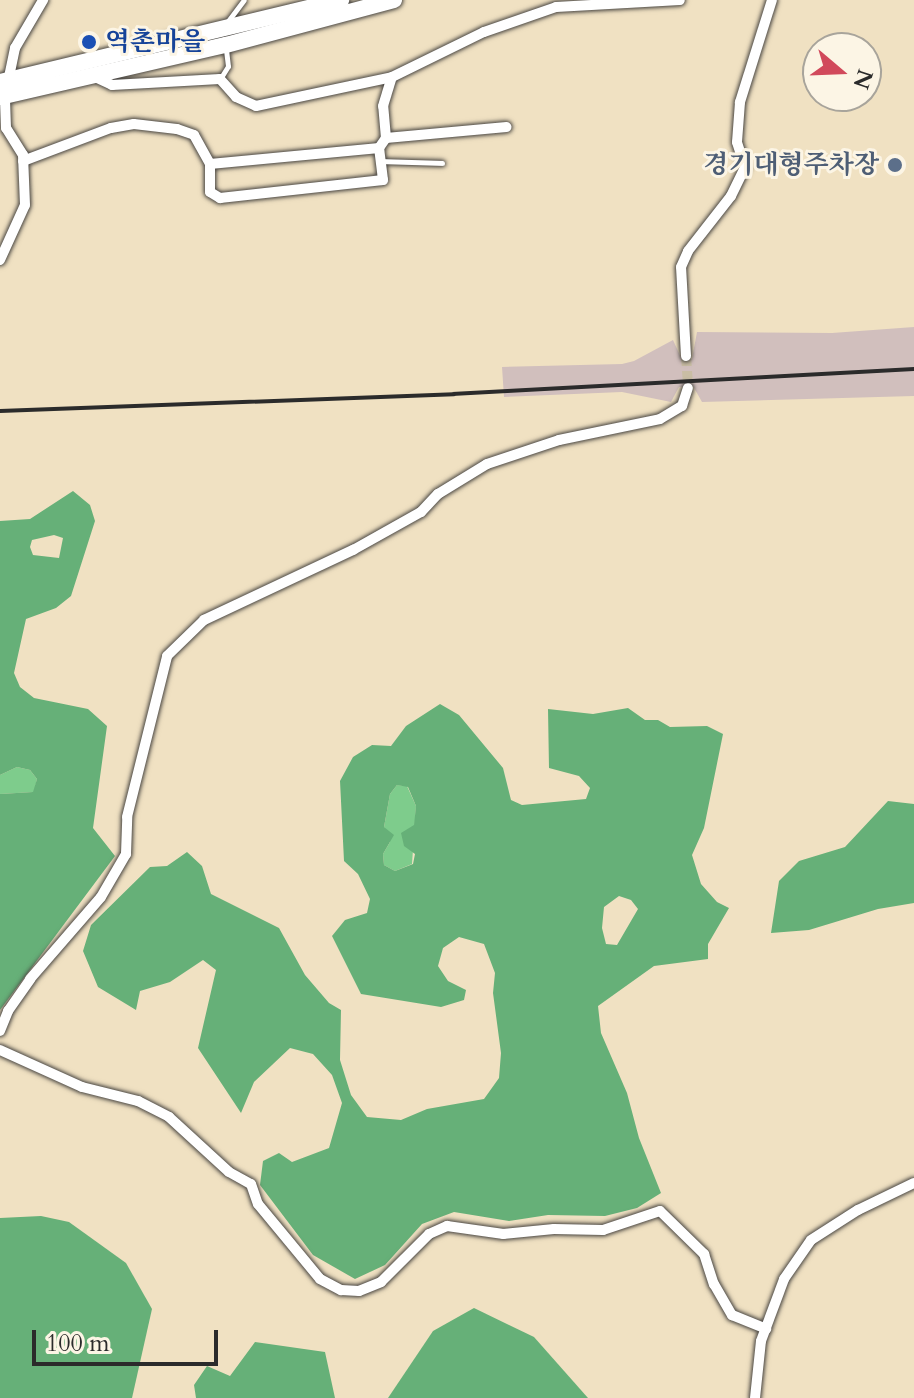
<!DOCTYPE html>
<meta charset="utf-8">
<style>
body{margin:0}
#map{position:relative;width:914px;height:1398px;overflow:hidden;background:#f0e1c2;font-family:Cardo,"Noto Serif KR",serif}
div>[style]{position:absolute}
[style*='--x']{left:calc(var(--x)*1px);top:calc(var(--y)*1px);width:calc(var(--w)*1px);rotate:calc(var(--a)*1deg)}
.industrial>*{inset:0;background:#d1bfbd}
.green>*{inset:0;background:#7ecc8c}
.forest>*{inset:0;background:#66b078}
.minor-tunnel>*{height:10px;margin-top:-5px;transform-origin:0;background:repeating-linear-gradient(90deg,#c9bda4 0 10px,transparent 0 15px)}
.roads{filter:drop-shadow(0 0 2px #494642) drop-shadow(0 0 2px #494642)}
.service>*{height:5px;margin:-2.5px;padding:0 2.5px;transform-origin:2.5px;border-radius:2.5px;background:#fff}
.minor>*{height:10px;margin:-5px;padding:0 5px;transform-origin:5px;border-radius:5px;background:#fff}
.primary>*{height:16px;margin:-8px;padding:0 8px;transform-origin:8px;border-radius:8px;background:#fff}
.rail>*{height:4px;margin:-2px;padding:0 2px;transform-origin:2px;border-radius:2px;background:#2b2b2b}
.dots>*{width:22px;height:22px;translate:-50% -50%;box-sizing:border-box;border:4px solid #fcf5e5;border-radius:50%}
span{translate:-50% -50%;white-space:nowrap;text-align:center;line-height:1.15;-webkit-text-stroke:6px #fcf5e5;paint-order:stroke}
.transit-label{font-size:26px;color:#164399;font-weight:700}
.left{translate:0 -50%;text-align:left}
.service-label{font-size:26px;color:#4e5e75;font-weight:700}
.right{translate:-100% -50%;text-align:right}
.north{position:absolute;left:802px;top:32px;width:80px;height:80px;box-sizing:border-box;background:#fcf5e5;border:2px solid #a8a49b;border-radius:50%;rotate:109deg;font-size:22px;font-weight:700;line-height:32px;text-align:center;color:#2b2b2b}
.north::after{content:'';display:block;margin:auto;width:28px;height:36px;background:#d1495b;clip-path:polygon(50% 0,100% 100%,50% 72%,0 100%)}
.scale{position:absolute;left:32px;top:1330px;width:186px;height:36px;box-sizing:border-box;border:4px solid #2b2b2b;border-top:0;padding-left:10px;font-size:24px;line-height:28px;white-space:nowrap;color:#2b2b2b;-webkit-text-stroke:6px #fcf5e5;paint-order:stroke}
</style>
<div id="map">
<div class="industrial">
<i style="clip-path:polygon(914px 327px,914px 396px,702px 402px,693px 386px,679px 387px,671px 402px,622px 392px,504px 397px,502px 367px,622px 364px,634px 361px,673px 340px,682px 360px,692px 359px,697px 332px,832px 333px)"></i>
</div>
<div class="green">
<i style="clip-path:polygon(17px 767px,30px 770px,37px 779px,34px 792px,0 794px,0 775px)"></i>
<i style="clip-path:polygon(397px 785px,407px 786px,416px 806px,412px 864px,395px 871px,384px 865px,383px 854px,390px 842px,384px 827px,390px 794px)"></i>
</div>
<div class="forest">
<i style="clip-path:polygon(evenodd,73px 491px,90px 505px,95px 521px,71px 596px,56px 608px,26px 619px,14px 673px,20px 687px,34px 698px,88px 709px,107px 726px,93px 828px,115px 856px,0 1010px,0 794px,33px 792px,37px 779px,30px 770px,17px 767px,0 775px,0 521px,30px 519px,73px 491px,54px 535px,63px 538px,59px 558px,33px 555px,30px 547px,32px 540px,54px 535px)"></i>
<i style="clip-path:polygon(evenodd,440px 704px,459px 715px,503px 768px,511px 800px,522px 805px,586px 799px,590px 788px,579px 776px,549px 768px,548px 709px,593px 714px,628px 708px,645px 720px,658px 720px,670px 727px,707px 726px,723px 734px,704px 828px,692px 855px,701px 884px,717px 902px,729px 908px,708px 944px,708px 959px,654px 966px,598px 1006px,601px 1033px,627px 1093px,639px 1138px,661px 1193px,637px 1208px,605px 1216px,548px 1215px,509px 1221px,454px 1212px,422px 1224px,385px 1265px,355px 1279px,313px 1255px,260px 1185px,263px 1161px,279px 1153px,292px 1162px,329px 1148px,342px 1103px,332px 1075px,313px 1054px,290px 1048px,254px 1082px,241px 1113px,198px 1048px,216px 970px,203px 960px,170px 982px,140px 991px,136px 1010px,98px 987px,83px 951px,91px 925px,150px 867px,167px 866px,187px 852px,202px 866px,211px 894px,279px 928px,305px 975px,329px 1003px,341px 1010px,340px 1060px,351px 1095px,367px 1117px,401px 1120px,427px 1109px,484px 1099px,499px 1078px,501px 1053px,493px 993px,495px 973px,484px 944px,459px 937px,443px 948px,438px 966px,448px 981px,466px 990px,464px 1000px,441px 1007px,361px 994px,332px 936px,345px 920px,367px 913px,370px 899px,358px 874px,344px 861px,340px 781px,353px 757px,372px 745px,391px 746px,406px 726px,440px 704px,397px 785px,408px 787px,416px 806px,414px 825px,401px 833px,404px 846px,415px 854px,413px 864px,395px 871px,384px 865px,383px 854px,394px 835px,384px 827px,390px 794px,397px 785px,440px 704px,619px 896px,631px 900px,638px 909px,617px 945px,606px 944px,602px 928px,604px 907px,619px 896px)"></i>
<i style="clip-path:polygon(888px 801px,914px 804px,914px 903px,878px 909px,809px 930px,771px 933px,779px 881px,799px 861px,845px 847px)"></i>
<i style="clip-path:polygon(41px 1216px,69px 1222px,126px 1263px,152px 1309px,132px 1398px,0 1398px,0 1218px)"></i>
<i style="clip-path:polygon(474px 1308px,534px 1337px,588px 1398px,388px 1398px,433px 1331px)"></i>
<i style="clip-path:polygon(255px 1342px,325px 1352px,335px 1398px,196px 1398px,194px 1385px,207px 1366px,230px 1376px)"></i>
</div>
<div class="minor-tunnel">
<i style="--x:686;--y:356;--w:32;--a:86"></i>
</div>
<div class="roads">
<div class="service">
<i style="--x:228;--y:21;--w:26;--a:-53"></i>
<i style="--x:220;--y:79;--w:15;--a:-58"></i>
<i style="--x:228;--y:66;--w:16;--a:-97"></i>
<i style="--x:381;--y:161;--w:61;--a:1.9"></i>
</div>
<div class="minor">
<i style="--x:95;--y:77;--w:19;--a:25"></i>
<i style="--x:112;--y:85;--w:108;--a:-3.2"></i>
<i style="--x:220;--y:79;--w:24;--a:48"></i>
<i style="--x:236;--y:97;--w:22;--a:24"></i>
<i style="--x:256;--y:106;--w:139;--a:-12"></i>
<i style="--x:392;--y:77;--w:102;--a:-26.1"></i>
<i style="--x:484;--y:32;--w:76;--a:-19.1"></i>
<i style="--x:556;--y:7;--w:124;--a:-3.2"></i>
<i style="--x:386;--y:138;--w:32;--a:-95"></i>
<i style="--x:383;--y:106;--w:30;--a:-73"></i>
<i style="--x:23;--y:161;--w:94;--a:-20.6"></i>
<i style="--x:111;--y:128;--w:23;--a:-10"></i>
<i style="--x:134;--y:124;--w:43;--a:6.6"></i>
<i style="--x:177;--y:129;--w:18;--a:19"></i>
<i style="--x:194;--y:135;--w:33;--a:61"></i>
<i style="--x:210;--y:164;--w:170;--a:-5.4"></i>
<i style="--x:379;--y:148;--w:12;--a:-55"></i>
<i style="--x:386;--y:138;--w:121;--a:-5.2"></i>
<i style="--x:210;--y:164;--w:28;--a:90"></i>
<i style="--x:210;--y:192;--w:12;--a:31"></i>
<i style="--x:220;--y:198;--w:164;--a:-6.3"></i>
<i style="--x:383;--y:180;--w:32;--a:-97"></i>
<i style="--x:0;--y:260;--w:60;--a:-65.6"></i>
<i style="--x:25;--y:205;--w:50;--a:-92.3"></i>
<i style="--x:23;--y:155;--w:32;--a:-122"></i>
<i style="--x:6;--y:128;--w:32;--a:-92"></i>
<i style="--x:5;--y:96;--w:49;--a:-78.2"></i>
<i style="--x:15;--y:48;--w:56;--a:-59.7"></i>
<i style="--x:686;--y:356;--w:89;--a:-93.2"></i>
<i style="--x:681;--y:267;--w:17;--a:-66"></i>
<i style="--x:688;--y:251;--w:70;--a:-52"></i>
<i style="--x:731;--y:196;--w:32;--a:-64"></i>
<i style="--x:745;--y:167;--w:26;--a:-108"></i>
<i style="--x:737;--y:142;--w:40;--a:-85.7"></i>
<i style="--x:740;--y:102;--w:107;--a:-72.6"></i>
<i style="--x:0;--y:1031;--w:22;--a:-68"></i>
<i style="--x:8;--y:1011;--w:39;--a:-55"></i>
<i style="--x:30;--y:979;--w:108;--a:-49.1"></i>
<i style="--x:101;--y:897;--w:50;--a:-59.8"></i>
<i style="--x:126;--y:854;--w:37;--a:-88"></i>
<i style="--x:127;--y:817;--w:166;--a:-76"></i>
<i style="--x:167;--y:656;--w:52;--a:-44.2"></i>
<i style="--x:204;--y:620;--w:165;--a:-25.2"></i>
<i style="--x:353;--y:550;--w:78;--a:-29.2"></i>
<i style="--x:421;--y:512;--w:25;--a:-47"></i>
<i style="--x:438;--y:494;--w:57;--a:-31.5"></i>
<i style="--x:487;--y:464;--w:76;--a:-18.4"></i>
<i style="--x:559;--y:440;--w:103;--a:-11.7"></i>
<i style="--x:660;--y:419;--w:26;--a:-31"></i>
<i style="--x:682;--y:406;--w:19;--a:-72"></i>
<i style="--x:0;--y:1050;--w:90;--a:24.3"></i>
<i style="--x:82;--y:1087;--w:58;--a:14"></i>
<i style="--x:138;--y:1101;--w:35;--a:27"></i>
<i style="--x:169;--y:1117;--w:81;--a:42.5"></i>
<i style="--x:229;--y:1172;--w:25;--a:29"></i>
<i style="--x:251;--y:1184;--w:21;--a:71"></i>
<i style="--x:258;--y:1204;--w:97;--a:50.4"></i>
<i style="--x:320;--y:1279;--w:24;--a:28"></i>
<i style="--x:341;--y:1290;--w:18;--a:3"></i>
<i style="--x:359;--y:1291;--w:24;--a:-22"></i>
<i style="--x:381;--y:1282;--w:68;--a:-45"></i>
<i style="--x:429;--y:1234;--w:20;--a:-24"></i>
<i style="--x:447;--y:1226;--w:57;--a:8.1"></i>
<i style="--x:503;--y:1234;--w:51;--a:-5.6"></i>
<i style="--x:554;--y:1229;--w:49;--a:1.2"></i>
<i style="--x:603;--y:1230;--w:60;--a:-18.4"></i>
<i style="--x:660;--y:1211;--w:62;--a:44.3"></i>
<i style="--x:704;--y:1254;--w:32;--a:72"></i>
<i style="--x:714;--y:1284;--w:36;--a:60"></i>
<i style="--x:732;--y:1315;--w:37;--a:22"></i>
<i style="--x:755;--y:1398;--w:57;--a:-84"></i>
<i style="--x:761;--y:1341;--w:66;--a:-69.6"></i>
<i style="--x:784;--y:1279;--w:47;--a:-55.3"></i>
<i style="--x:811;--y:1240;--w:56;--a:-32.6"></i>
<i style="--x:858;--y:1210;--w:62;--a:-25.7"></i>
</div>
<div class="primary">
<i style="--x:0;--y:82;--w:351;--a:-13.5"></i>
<i style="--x:0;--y:97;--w:232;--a:-13"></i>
<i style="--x:226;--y:45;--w:174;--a:-15"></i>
</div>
</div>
<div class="rail">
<i style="--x:0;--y:411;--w:454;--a:-2.1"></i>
<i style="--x:454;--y:394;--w:461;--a:-3.1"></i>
</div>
<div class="dots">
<i style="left:89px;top:42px;background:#1a4fb4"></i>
<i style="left:895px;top:165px;background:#5c6f8a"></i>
</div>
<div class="transit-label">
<span class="left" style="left:105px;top:42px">역촌마을</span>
</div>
<div class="service-label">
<span class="right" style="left:879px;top:165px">경기대형주차장</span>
</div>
<div class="north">N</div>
<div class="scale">100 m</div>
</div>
